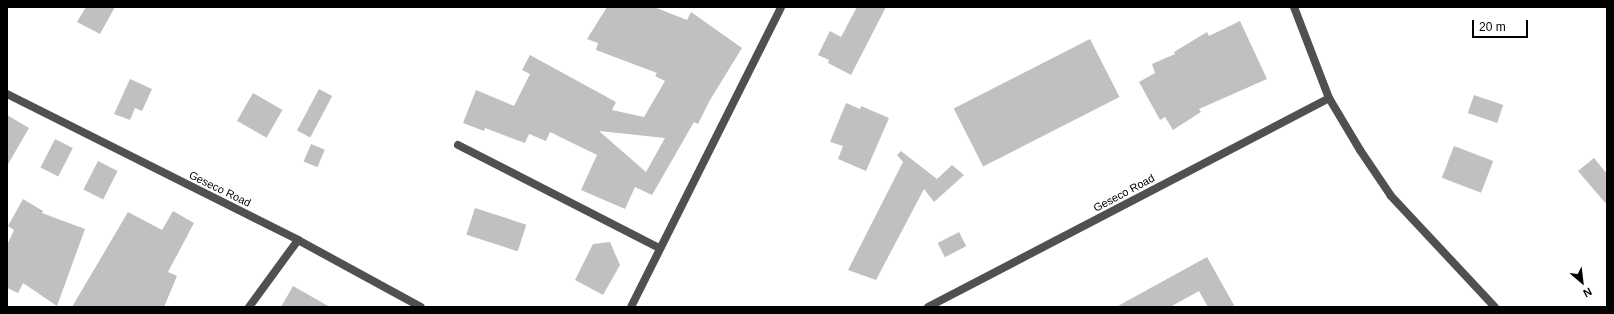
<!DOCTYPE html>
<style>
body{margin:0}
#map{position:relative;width:1614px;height:314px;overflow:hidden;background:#fff;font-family:Arial,sans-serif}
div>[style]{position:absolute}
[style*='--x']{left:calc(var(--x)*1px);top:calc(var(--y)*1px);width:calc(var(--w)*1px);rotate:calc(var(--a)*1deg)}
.building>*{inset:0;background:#c0c0c0;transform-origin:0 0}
.minor>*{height:8px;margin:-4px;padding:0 4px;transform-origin:4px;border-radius:4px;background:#505050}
span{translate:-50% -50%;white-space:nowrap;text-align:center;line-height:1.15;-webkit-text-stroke:4px #fff;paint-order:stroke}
.street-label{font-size:11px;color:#000}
.frame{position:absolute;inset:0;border:8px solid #000;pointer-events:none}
.north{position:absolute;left:1562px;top:262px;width:40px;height:40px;-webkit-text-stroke:3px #fff;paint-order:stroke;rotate:152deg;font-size:11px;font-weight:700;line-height:16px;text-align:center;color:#000}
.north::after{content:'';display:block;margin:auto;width:14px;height:18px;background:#000;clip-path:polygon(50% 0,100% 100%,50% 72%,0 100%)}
.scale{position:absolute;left:1472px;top:20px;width:56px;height:18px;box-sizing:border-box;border:2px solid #000;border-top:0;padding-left:5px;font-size:12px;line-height:14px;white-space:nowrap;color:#000;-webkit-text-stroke:3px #fff;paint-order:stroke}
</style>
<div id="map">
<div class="building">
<i style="clip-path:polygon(86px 7px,115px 7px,100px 34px,77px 22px)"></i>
<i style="clip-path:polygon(evenodd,607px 7px,654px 7px,687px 20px,691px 12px,742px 48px,710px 100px,698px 124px,694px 122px,652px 195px,635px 187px,625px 209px,581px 190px,597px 155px,550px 132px,546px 141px,529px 134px,525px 143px,485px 128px,484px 131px,463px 123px,476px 90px,514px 106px,530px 74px,522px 70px,530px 55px,616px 102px,612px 110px,644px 117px,665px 81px,655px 76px,657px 73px,596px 50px,598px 43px,587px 39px,607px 7px,599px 131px,665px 138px,646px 172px,599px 131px)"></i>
<i style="clip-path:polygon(857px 7px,886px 7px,851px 75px,828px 63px,829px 60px,818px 55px,830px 31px,841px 37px)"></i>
<i style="clip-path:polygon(1240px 21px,1267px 79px,1199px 109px,1201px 112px,1173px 130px,1165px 117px,1160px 120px,1139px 82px,1155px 73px,1152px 64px,1175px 54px,1174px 52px,1207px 32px,1209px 36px)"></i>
<i style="left:1090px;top:39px;width:65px;height:153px;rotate:63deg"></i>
<i style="clip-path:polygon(130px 79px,152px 89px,142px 111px,135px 108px,130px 120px,114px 114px)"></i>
<i style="left:319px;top:89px;width:15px;height:47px;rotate:28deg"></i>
<i style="left:253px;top:93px;width:34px;height:32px;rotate:30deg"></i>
<i style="left:1474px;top:95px;width:31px;height:19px;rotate:19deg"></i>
<i style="clip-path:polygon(846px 103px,860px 109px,861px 106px,889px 118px,866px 171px,838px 159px,843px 146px,830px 142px)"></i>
<i style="clip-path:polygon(7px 115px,29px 128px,7px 166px)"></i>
<i style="left:55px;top:139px;width:20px;height:32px;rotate:27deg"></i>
<i style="left:311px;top:144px;width:15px;height:19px;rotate:23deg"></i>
<i style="left:1454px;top:146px;width:42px;height:34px;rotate:21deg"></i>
<i style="clip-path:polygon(901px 151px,937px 179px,952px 165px,964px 175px,934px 202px,924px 189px,876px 280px,848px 270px,903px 162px,897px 155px)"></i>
<i style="clip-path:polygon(1594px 158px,1607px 174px,1607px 205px,1578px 171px)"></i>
<i style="left:98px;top:161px;width:22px;height:32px;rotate:27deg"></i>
<i style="clip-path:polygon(23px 199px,43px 211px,42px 213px,85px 229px,57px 306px,23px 283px,18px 293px,7px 288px,7px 245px,14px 230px,8px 226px)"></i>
<i style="left:475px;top:208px;width:54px;height:28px;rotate:18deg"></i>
<i style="clip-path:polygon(173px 211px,194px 223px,168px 272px,177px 276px,164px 307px,72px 307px,128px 212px,162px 230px)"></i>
<i style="left:959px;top:232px;width:16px;height:24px;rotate:63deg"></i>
<i style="clip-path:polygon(610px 242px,620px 265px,603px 295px,575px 280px,593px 244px)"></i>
<i style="clip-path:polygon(1207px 257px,1235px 307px,1208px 307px,1199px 291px,1170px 307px,1116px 307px)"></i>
<i style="clip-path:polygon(293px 286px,330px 307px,281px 307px)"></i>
</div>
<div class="minor">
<i style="--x:1294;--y:7;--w:97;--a:69"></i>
<i style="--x:1329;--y:98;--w:61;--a:59.2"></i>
<i style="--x:1360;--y:150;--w:55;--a:56"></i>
<i style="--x:1391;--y:196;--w:152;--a:46.9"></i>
<i style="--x:7;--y:94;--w:326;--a:26.6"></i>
<i style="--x:298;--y:240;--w:140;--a:28.6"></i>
<i style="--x:458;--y:145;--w:226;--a:27.1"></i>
<i style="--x:249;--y:307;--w:83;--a:-53.8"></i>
<i style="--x:631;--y:307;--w:335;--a:-63.4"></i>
<i style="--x:928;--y:307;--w:452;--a:-27.5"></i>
</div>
<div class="street-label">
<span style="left:220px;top:189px;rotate:26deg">Geseco Road</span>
<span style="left:1124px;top:193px;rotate:-28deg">Geseco Road</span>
</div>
<div class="frame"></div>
<div class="north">N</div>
<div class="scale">20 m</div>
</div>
